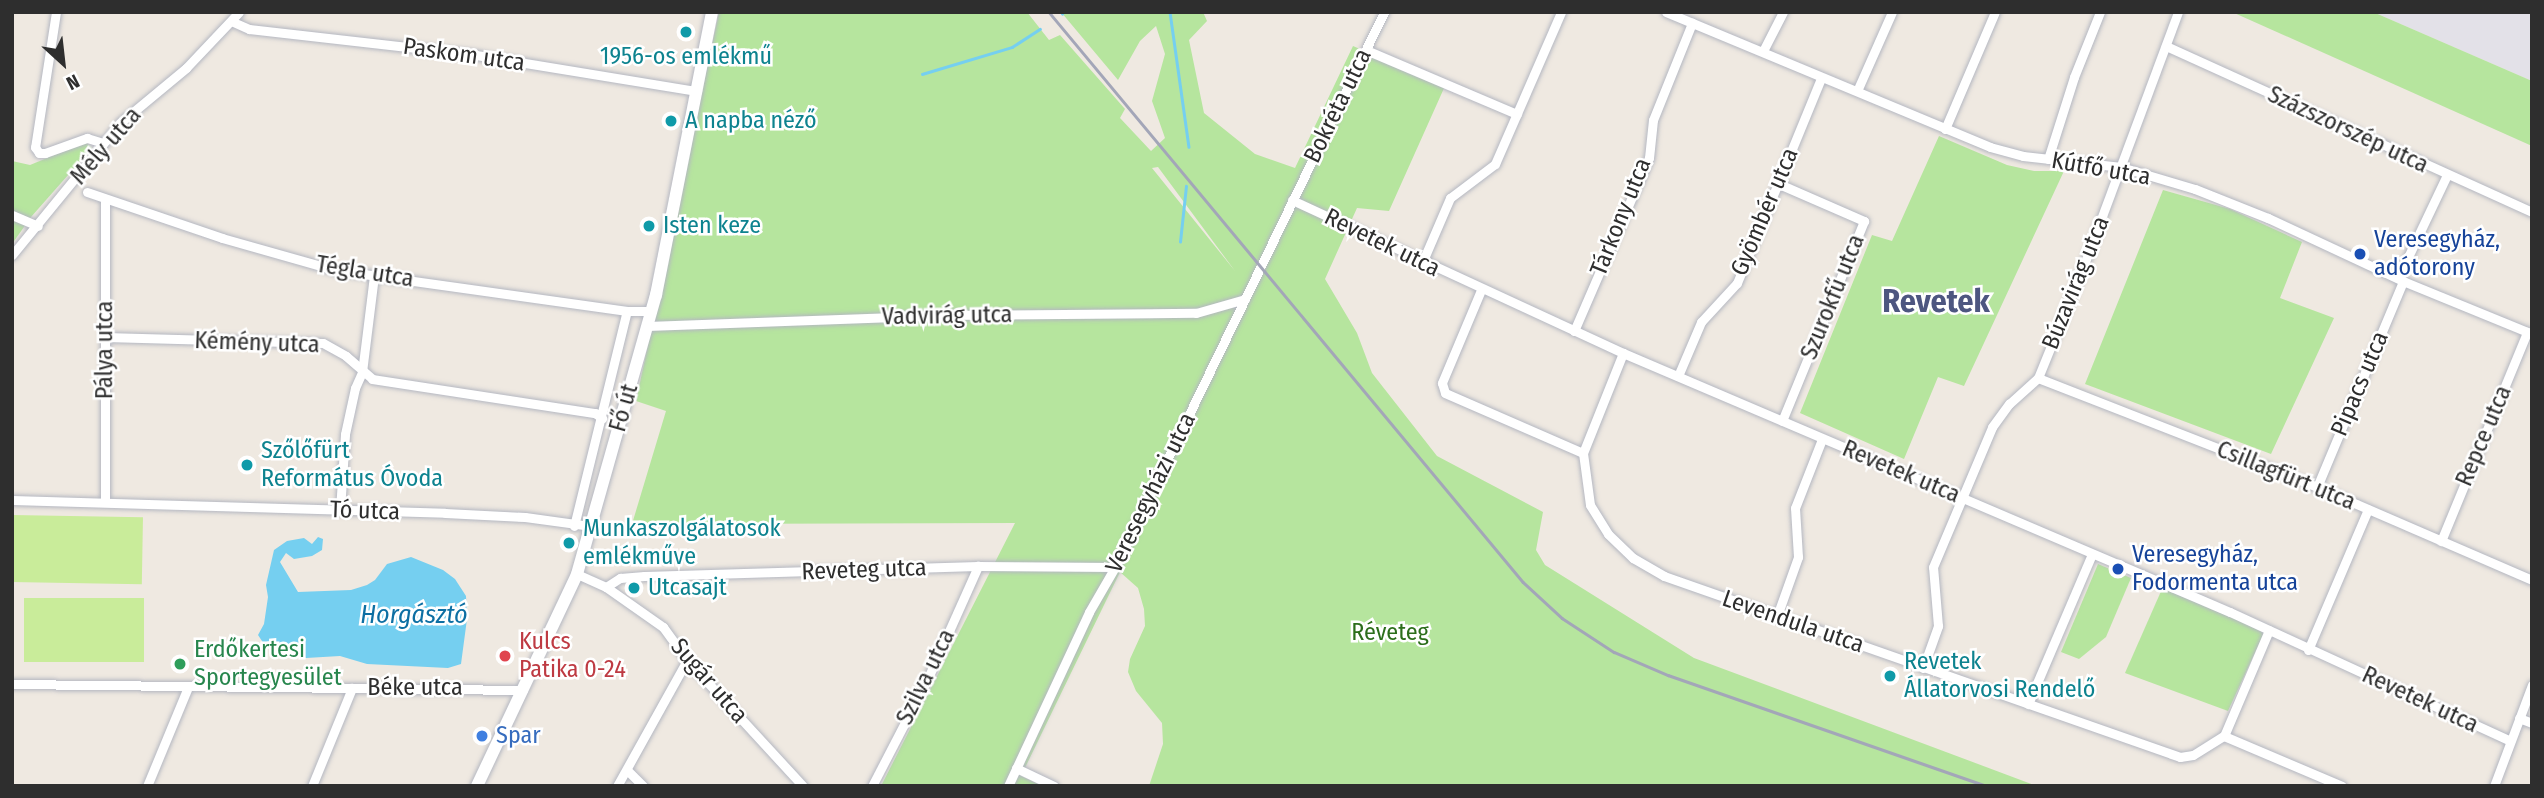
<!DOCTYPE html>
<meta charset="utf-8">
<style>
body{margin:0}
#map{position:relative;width:2544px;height:798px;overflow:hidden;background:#efe9e1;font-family:"Fira Sans Condensed",sans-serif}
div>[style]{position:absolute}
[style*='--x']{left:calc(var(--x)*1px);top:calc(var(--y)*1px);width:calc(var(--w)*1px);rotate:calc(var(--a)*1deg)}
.industrial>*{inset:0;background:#e3e1e8}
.green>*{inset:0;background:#b6e59e}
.pitch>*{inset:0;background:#c9ec9a;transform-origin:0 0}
.water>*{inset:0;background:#75cff0}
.stream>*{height:2.5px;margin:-1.25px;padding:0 1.25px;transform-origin:1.25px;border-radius:1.25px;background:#75cff0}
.roads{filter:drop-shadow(0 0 2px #b4b7c1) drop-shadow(0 0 2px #b4b7c1)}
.street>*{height:9px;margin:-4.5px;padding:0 4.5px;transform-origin:4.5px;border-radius:4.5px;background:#fff}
.secondary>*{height:12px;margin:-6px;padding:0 6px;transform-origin:6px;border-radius:6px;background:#fff}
.rail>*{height:2.5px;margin:-1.25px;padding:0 1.25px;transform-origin:1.25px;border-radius:1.25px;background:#a3a6b8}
.dots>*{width:19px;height:19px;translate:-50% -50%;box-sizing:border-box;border:4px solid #fff;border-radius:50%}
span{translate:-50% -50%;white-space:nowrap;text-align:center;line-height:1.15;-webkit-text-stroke:5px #fff;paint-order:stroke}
.street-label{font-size:24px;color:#2e2e2e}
.culture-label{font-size:24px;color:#0d838f}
.left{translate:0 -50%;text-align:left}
.transit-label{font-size:24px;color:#164399}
.park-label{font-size:24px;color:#2c6e1b}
.health-label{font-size:24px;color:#be3a42}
.leisure-label{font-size:24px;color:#27864d}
.shop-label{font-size:24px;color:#366cbe}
.water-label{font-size:26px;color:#0d6fa3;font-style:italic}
.district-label{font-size:32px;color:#4d5680;font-weight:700}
.frame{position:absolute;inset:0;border:14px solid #2e2e2e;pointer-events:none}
.north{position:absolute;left:28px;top:28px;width:70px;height:70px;-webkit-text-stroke:5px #fff;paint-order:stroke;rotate:153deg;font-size:19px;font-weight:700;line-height:28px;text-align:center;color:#2e2e2e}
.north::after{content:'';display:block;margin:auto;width:24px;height:32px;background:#2e2e2e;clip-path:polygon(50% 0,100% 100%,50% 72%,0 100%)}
</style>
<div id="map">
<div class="industrial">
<i style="clip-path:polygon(2373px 12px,2532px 12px,2532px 81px)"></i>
</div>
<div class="green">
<i style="clip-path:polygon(evenodd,719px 12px,1027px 12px,1049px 40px,1060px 35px,1125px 109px,1120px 118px,1151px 151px,1165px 138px,1152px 101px,1165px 54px,1156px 26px,1140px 41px,1118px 80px,1061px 12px,1203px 12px,1207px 21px,1189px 40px,1204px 113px,1255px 154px,1295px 168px,1353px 46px,1445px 86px,1389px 211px,1357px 208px,1325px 279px,1357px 333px,1372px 373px,1437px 456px,1543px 512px,1536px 550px,1545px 565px,1694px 658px,2037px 786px,1149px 786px,1163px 744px,1162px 723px,1136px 691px,1128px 672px,1130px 659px,1145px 626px,1144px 609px,1138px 588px,1120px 572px,1021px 776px,1042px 786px,881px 786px,1015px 523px,632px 524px,666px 411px,636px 401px,719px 12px,1158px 167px,1235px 271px,1152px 168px,1158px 167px)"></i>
<i style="clip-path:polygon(2232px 12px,2373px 12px,2532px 81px,2532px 146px)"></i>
<i style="clip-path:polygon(1939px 136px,2007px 165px,2034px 171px,2064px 171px,1964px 386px,1938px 377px,1904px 459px,1800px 413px,1872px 235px,1892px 241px)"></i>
<i style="clip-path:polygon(86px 142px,92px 148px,31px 217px,12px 244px,12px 161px,30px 165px)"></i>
<i style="clip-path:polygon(2163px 190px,2230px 209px,2302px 242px,2280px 298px,2334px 318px,2271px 454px,2085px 384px)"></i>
<i style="clip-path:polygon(2098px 564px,2131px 578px,2106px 637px,2079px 659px,2061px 652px)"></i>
<i style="clip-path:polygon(2162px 589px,2227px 613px,2264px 633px,2228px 711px,2125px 673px)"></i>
</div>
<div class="pitch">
<i style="left:12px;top:515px;width:131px;height:67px;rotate:1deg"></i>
<i style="left:24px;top:598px;width:120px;height:64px"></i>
</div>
<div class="water">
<i style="clip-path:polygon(318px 537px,323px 539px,322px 550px,312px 556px,294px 559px,286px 553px,280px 562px,298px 592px,351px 590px,367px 585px,375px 580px,387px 564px,411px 557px,443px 570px,455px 579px,466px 596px,467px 619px,461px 664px,448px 668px,367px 664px,340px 656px,306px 658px,264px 644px,258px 635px,264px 624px,268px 597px,266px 585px,274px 550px,287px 541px,304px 538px,312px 544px)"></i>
</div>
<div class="stream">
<i style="--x:1170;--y:12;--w:136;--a:82"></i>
<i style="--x:1062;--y:14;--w:2;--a:-63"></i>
<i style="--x:922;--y:74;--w:94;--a:-16.7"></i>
<i style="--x:1012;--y:47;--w:33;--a:-33"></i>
<i style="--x:1180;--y:242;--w:56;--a:-83.9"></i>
</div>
<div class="roads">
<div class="street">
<i style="--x:56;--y:12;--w:137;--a:98.8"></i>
<i style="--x:35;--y:147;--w:7;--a:56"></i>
<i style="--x:39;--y:153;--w:6;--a:0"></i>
<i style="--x:45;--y:153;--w:45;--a:-19.7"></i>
<i style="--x:87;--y:138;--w:17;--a:17"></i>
<i style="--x:1666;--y:12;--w:351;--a:22.6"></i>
<i style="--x:1990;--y:147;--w:34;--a:15"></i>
<i style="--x:2023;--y:156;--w:99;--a:6.4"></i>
<i style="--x:2121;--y:167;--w:77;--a:16.6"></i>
<i style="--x:2195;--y:189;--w:79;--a:21.7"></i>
<i style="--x:2268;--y:218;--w:149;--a:25"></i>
<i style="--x:2403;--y:281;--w:139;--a:22.3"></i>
<i style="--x:231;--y:21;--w:20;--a:24"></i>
<i style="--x:249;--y:29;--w:228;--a:6.5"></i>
<i style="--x:476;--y:55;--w:224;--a:9.3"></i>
<i style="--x:2166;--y:46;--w:402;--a:24.4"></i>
<i style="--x:1366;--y:50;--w:164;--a:23"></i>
<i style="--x:1763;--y:51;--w:44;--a:-62.9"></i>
<i style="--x:1857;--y:91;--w:86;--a:-66.1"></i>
<i style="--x:1945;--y:129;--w:127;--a:-66.9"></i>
<i style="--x:2048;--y:159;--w:86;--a:-72.4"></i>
<i style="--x:2074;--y:77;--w:70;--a:-68.2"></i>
<i style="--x:1779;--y:184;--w:93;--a:23.5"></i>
<i style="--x:1864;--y:221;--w:216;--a:112.3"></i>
<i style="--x:87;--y:192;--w:143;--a:18.8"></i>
<i style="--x:222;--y:238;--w:117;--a:15.8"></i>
<i style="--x:335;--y:270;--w:295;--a:8"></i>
<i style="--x:627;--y:311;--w:25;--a:0"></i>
<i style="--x:1292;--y:200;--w:365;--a:24.8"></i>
<i style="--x:1623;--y:353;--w:660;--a:23.11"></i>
<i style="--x:2230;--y:612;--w:308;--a:24.7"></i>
<i style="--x:12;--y:215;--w:28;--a:23"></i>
<i style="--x:12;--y:255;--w:172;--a:-50.7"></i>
<i style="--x:121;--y:122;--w:85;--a:-39.7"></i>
<i style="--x:186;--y:68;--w:77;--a:-46.6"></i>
<i style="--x:1422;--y:263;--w:71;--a:-66.7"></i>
<i style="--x:1450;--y:198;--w:56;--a:-37.1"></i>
<i style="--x:1495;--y:164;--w:166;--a:-66.5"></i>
<i style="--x:2398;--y:278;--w:114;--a:-64.6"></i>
<i style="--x:1481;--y:290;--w:101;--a:112.8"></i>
<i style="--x:1442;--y:383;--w:10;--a:73"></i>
<i style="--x:1445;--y:393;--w:150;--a:23.5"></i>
<i style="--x:1583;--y:453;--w:52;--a:82.3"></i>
<i style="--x:1590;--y:505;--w:34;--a:58"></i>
<i style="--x:1608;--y:534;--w:35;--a:44"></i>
<i style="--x:1633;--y:558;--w:36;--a:30"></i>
<i style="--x:1664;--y:576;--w:547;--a:19.33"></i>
<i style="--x:2180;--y:757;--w:13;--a:-9"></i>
<i style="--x:2193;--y:755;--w:36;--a:-32"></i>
<i style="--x:2224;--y:736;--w:128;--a:23"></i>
<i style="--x:647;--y:326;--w:296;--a:-2.1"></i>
<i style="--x:943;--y:315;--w:253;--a:-0.5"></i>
<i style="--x:1196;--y:313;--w:51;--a:-15.9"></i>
<i style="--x:1574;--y:331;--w:189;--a:-66.6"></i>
<i style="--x:1649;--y:158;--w:38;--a:-84"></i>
<i style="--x:1653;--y:120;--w:105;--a:-68.1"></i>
<i style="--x:105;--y:337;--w:218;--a:1.6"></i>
<i style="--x:323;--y:343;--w:26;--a:29"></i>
<i style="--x:346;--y:356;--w:35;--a:41"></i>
<i style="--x:372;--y:379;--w:226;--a:8.7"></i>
<i style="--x:595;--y:413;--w:9;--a:36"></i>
<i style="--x:1678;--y:376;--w:59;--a:-66.9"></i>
<i style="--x:1701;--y:322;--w:53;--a:-47.3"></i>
<i style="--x:1737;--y:283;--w:222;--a:-67.7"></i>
<i style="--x:2038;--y:378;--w:300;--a:21.3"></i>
<i style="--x:2317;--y:487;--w:234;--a:23.4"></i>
<i style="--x:1583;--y:453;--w:108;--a:-68.2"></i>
<i style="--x:2317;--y:487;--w:223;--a:-67.3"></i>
<i style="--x:12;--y:500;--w:433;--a:1.7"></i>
<i style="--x:445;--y:513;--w:80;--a:2.9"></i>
<i style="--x:525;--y:517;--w:67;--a:7.8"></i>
<i style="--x:105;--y:501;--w:302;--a:-90"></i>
<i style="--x:340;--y:510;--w:76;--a:-86.2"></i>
<i style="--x:345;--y:434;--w:47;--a:-77.7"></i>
<i style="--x:355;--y:388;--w:17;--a:-66"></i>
<i style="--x:362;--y:372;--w:98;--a:-82.9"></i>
<i style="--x:574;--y:526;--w:221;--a:-76.2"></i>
<i style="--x:2441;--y:541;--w:226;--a:-67.6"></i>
<i style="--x:577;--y:574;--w:32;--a:24"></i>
<i style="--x:606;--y:587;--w:17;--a:-33"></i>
<i style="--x:620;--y:578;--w:24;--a:-5"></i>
<i style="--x:644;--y:576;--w:334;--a:-1.7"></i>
<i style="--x:978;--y:566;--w:137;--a:0.4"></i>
<i style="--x:606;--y:587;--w:70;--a:35.1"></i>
<i style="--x:663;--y:627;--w:41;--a:54"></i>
<i style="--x:687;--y:660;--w:171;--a:47.4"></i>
<i style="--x:1777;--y:616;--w:63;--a:-70.4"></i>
<i style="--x:1798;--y:557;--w:49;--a:-93.5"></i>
<i style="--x:1795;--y:508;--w:74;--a:-68.6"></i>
<i style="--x:2308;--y:650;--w:153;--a:-66.9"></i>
<i style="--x:1923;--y:668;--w:45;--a:-70.3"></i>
<i style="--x:1938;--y:626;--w:59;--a:-94.8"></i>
<i style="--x:1933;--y:567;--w:152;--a:-67.1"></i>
<i style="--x:1992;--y:427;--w:29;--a:-54"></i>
<i style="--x:2009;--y:404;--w:39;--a:-42"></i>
<i style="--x:2038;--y:378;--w:134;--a:-68"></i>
<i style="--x:2088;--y:254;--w:258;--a:-69.6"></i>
<i style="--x:12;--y:684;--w:511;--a:0.67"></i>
<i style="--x:2028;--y:704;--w:163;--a:-66.9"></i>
<i style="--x:2519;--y:718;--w:14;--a:21"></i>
<i style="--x:2224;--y:736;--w:115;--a:-67"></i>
<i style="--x:1016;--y:768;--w:42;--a:25.3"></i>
<i style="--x:627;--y:770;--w:23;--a:45"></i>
<i style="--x:147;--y:786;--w:107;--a:-67.5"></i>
<i style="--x:312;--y:786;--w:106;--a:-67.8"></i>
<i style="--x:617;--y:786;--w:144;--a:-60.9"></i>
<i style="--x:872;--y:786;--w:122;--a:-62.6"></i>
<i style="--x:928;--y:678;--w:123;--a:-65.9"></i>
<i style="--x:1008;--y:786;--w:192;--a:-65"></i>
<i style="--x:1089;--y:612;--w:52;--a:-60"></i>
<i style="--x:1115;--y:567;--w:617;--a:-64.14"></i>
<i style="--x:2494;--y:786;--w:108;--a:-69.4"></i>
</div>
<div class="secondary">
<i style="--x:477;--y:786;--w:234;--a:-64.7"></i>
<i style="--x:577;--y:574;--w:290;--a:-74.2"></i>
<i style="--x:656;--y:295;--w:288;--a:-78.8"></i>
</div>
</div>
<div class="rail">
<i style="--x:1049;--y:12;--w:741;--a:50.25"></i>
<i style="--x:1523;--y:582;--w:53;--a:42.7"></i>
<i style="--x:1562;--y:618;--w:62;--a:33.2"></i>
<i style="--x:1614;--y:652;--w:59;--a:23.1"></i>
<i style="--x:1668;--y:675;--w:337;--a:19.2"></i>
</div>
<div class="dots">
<i style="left:686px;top:32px;background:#0f9aa8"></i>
<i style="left:671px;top:121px;background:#0f9aa8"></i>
<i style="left:649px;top:226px;background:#0f9aa8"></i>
<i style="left:2360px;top:254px;background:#1a4fb4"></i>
<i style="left:247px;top:465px;background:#0f9aa8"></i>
<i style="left:569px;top:543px;background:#0f9aa8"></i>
<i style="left:2118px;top:569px;background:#1a4fb4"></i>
<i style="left:634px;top:588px;background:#0f9aa8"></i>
<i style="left:505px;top:656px;background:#e0444e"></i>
<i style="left:180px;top:664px;background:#2e9e5b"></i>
<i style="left:1890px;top:676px;background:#0f9aa8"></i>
<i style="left:482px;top:736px;background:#3f7fe0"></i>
</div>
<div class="street-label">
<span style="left:464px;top:55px;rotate:8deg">Paskom utca</span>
<span style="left:1338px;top:106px;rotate:-64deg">Bokréta utca</span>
<span style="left:2348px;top:130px;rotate:25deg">Százszorszép utca</span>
<span style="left:106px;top:146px;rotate:-49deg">Mély utca</span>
<span style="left:2101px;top:169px;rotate:10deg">Kútfő utca</span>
<span style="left:1765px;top:212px;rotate:-67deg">Gyömbér utca</span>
<span style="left:1621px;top:217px;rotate:-68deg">Tárkony utca</span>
<span style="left:1382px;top:243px;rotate:26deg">Revetek utca</span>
<span style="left:365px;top:272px;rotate:9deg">Tégla utca</span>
<span style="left:2076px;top:283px;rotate:-68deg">Búzavirág utca</span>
<span style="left:1833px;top:297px;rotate:-68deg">Szurokfű utca</span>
<span style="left:947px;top:316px;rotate:-1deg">Vadvirág utca</span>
<span style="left:257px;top:343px;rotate:2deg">Kémény utca</span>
<span style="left:105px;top:350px;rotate:-90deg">Pálya utca</span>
<span style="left:2360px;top:384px;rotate:-67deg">Pipacs utca</span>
<span style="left:624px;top:408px;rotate:-74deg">Fő út</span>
<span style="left:2484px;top:436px;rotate:-67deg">Repce utca</span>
<span style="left:1901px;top:472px;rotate:23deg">Revetek utca</span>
<span style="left:2286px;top:476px;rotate:22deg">Csillagfürt utca</span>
<span style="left:1151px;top:493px;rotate:-64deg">Veresegyházi utca</span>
<span style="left:365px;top:511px;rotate:2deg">Tó utca</span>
<span style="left:864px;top:570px;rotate:-2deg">Reveteg utca</span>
<span style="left:1793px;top:622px;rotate:19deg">Levendula utca</span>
<span style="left:926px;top:677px;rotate:-64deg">Szilva utca</span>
<span style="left:709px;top:681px;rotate:49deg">Sugár utca</span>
<span style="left:415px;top:688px">Béke utca</span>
<span style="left:2420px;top:700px;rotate:25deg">Revetek utca</span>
</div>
<div class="culture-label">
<span style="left:686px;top:57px">1956-os emlékmű</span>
<span class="left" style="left:685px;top:121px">A napba néző</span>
<span class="left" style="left:663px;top:226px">Isten keze</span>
<span class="left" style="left:261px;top:465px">Szőlőfürt<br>Református Óvoda</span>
<span class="left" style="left:583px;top:543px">Munkaszolgálatosok<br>emlékműve</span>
<span class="left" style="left:648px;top:588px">Utcasajt</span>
<span class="left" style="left:1904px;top:676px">Revetek<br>Állatorvosi Rendelő</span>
</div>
<div class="transit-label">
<span class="left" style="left:2374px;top:254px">Veresegyház,<br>adótorony</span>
<span class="left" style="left:2132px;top:569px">Veresegyház,<br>Fodormenta utca</span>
</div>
<div class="park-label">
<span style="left:1390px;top:633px">Réveteg</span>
</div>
<div class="health-label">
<span class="left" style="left:519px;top:656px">Kulcs<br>Patika 0-24</span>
</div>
<div class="leisure-label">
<span class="left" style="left:194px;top:664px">Erdőkertesi<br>Sportegyesület</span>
</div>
<div class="shop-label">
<span class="left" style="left:496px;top:736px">Spar</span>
</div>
<div class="water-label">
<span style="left:414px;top:615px">Horgásztó</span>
</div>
<div class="district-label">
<span style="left:1936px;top:301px">Revetek</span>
</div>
<div class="frame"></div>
<div class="north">N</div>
</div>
